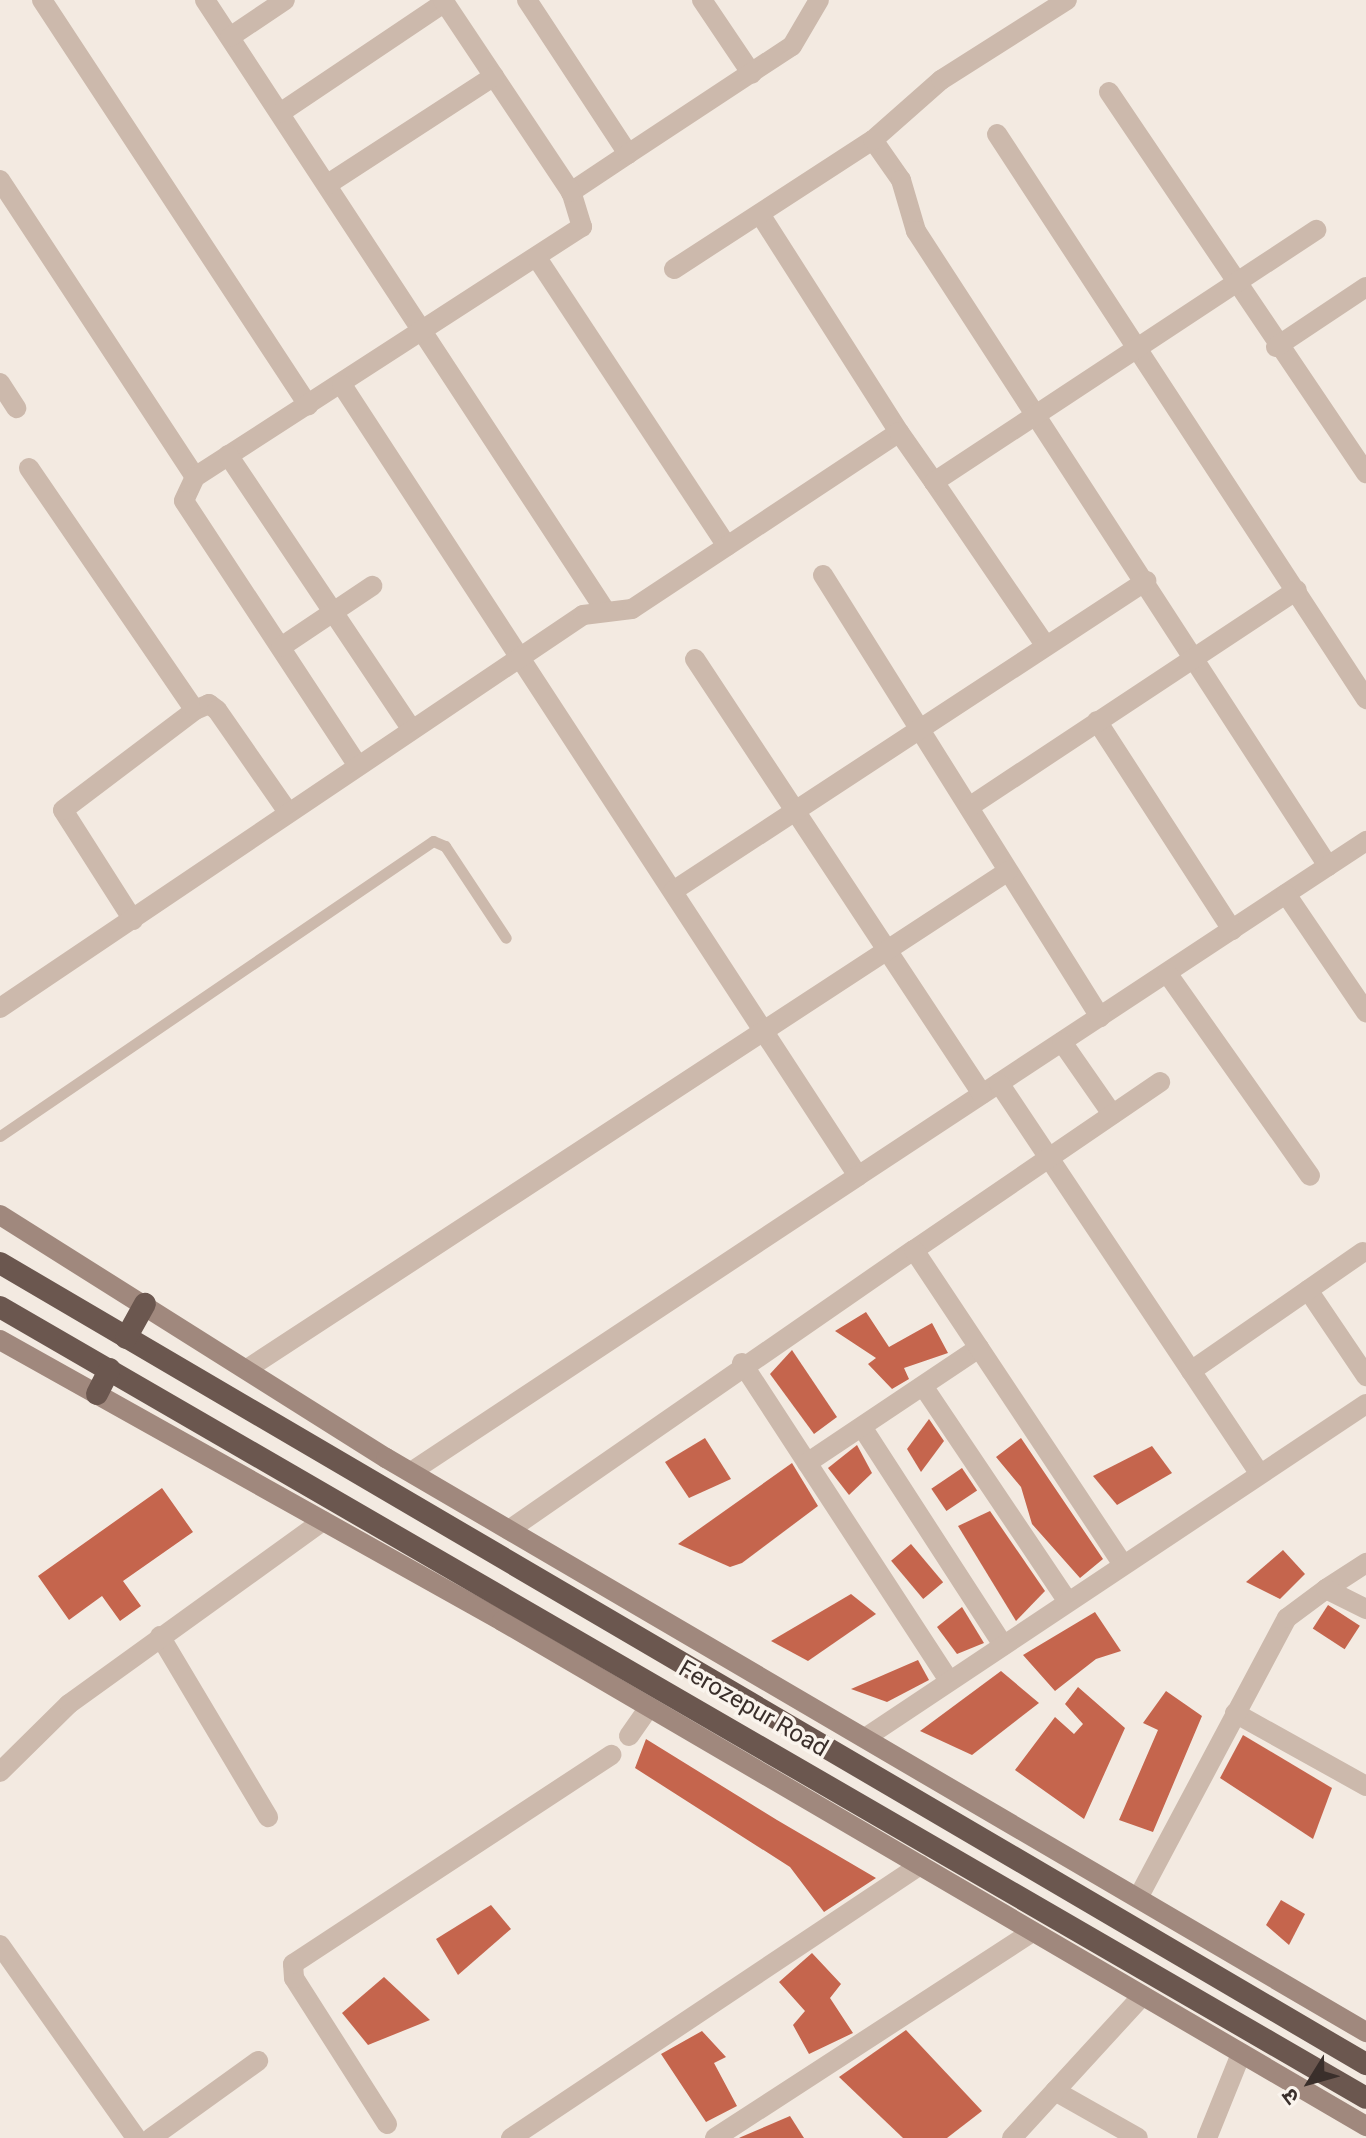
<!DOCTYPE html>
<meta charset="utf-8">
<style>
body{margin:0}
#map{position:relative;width:1366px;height:2138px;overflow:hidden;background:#f3eae1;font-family:Roboto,"Noto Sans Devanagari",sans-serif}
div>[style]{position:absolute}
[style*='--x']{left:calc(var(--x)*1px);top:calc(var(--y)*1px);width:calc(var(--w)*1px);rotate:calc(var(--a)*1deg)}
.building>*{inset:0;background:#c5654d;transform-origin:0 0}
.service>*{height:11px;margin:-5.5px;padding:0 5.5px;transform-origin:5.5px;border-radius:5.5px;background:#ccb9ac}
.minor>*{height:20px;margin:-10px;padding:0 10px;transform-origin:10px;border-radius:10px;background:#ccb9ac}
.secondary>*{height:20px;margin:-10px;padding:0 10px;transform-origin:10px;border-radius:10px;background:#a0887d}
.trunk>*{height:22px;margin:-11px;padding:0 11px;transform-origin:11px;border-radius:11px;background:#6b574f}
span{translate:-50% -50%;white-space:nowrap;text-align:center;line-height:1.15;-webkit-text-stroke:7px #faf4ed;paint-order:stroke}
.street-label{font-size:24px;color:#3a2f2b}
.north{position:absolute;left:1270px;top:2042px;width:80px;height:80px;-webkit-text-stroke:6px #faf4ed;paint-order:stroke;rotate:233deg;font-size:22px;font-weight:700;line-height:32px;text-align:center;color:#3a2f2b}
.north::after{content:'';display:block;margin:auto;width:28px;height:36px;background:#3a2f2b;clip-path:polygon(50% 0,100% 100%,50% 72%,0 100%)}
</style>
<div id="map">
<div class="building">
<i style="clip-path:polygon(866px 1312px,889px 1347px,932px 1323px,948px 1353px,904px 1368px,909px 1379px,892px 1389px,868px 1364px,876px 1358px,835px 1331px)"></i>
<i style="clip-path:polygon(792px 1350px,837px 1417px,814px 1434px,770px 1374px)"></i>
<i style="clip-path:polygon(929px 1419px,944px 1441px,921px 1472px,907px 1449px)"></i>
<i style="clip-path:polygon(705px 1438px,731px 1479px,689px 1498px,665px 1462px)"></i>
<i style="clip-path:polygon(1021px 1438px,1103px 1559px,1080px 1578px,1032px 1524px,1021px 1487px,996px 1457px)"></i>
<i style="clip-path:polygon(857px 1445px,872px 1473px,849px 1495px,828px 1468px)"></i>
<i style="clip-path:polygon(1152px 1446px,1172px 1473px,1117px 1505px,1093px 1476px)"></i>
<i style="clip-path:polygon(792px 1463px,818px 1506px,742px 1563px,730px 1567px,678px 1544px)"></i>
<i style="left:962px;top:1468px;width:27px;height:37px;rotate:56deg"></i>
<i style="clip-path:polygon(162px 1488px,193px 1532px,123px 1581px,141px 1606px,120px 1621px,102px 1596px,69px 1620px,38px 1576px)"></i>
<i style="clip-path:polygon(990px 1511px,1045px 1591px,1016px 1621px,958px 1526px)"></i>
<i style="left:911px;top:1544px;width:50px;height:26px;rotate:50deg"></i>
<i style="clip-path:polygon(1283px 1550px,1305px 1574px,1280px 1599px,1246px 1582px)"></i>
<i style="clip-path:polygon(851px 1594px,876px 1614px,808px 1661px,771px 1641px)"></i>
<i style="left:1328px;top:1605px;width:38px;height:28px;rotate:33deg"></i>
<i style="clip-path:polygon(962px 1607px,984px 1643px,957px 1654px,937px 1627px)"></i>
<i style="clip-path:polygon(1095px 1612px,1121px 1651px,1096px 1659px,1055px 1691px,1023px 1655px)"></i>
<i style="clip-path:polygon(918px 1660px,929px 1680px,887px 1702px,851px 1689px)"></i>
<i style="clip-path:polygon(1001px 1671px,1039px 1703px,972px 1755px,920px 1731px)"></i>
<i style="clip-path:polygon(1078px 1687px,1125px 1728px,1084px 1819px,1015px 1770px,1055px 1717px,1074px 1734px,1083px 1724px,1065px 1704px)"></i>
<i style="clip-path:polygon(1166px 1691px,1202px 1716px,1153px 1832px,1119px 1820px,1158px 1730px,1143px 1723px)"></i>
<i style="clip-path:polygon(1243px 1735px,1332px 1788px,1313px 1839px,1220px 1778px)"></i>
<i style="clip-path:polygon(646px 1739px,777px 1820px,876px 1878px,824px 1912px,790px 1867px,635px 1768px)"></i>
<i style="clip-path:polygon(1281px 1900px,1305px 1914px,1289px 1945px,1266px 1925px)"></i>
<i style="clip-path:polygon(491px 1905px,511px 1929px,458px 1975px,436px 1939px)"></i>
<i style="clip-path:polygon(812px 1953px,841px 1984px,830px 1998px,853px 2033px,809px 2054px,793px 2025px,805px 2011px,779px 1982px)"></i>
<i style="clip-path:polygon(384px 1977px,430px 2020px,368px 2045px,342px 2013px)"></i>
<i style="clip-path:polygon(906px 2030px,982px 2111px,947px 2138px,903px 2138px,839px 2077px)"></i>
<i style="clip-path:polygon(702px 2031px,726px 2057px,714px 2063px,737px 2106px,706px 2122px,661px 2054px)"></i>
<i style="clip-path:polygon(790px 2116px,804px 2138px,739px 2138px,741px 2137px)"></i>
</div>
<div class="service">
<i style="--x:0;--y:1136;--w:524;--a:-34.27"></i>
<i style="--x:433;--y:841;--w:13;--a:23"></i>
<i style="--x:445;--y:846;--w:110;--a:56.5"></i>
</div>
<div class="minor">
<i style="--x:42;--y:0;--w:485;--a:56.7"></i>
<i style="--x:205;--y:0;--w:726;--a:56.75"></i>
<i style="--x:527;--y:0;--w:184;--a:56.7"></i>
<i style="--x:628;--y:154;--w:69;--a:146.3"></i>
<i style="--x:702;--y:0;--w:89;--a:56"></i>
<i style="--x:230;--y:37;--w:66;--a:-33.9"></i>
<i style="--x:1109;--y:92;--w:460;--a:56"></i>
<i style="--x:280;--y:113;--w:199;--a:-33.9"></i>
<i style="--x:997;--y:134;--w:675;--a:56.85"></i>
<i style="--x:873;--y:140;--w:49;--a:55"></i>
<i style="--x:901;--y:180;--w:53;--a:73.6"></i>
<i style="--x:916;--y:231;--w:757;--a:57.02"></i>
<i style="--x:628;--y:154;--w:196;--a:-33.4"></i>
<i style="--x:792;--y:46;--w:53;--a:-59.6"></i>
<i style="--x:0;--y:180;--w:355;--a:56.7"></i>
<i style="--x:195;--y:477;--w:461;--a:-32.9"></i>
<i style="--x:582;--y:227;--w:37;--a:-107"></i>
<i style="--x:571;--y:192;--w:231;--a:-123.7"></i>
<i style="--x:328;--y:184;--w:198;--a:-33"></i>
<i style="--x:760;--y:214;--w:259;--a:57.5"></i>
<i style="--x:537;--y:258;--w:345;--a:56.6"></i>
<i style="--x:674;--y:269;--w:237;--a:-33"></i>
<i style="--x:873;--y:140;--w:91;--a:-41.4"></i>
<i style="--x:941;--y:80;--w:149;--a:-32.4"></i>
<i style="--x:1276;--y:347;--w:108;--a:-33.7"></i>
<i style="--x:0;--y:383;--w:30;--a:57"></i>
<i style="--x:342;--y:385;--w:944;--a:56.88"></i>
<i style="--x:858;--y:1176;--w:609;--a:-33.4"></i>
<i style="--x:228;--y:455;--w:329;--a:56.2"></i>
<i style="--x:29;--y:468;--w:293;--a:55.6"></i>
<i style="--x:195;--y:477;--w:26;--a:115"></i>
<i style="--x:184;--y:501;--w:315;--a:56.7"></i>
<i style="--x:934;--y:482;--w:197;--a:55.7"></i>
<i style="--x:823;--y:575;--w:522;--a:57.92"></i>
<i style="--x:281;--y:647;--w:110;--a:-33.8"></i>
<i style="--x:695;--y:659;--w:521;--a:56.58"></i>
<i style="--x:1097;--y:721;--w:249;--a:57.1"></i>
<i style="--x:969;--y:807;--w:393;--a:-33.5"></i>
<i style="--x:673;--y:891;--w:566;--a:-33.24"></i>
<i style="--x:1286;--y:894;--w:143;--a:55.9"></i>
<i style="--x:133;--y:920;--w:130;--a:-122.5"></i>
<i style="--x:63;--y:810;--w:166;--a:-37.1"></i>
<i style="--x:195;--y:710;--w:15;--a:-23"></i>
<i style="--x:209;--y:704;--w:10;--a:37"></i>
<i style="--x:217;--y:710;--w:124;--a:55.2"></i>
<i style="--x:1167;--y:973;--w:248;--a:54.8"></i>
<i style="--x:0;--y:1008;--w:703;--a:-33.98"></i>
<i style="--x:583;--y:615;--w:49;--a:-7"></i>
<i style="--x:632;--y:609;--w:320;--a:-33.5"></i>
<i style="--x:899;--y:432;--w:61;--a:55"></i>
<i style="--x:934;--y:482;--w:458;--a:-33.4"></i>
<i style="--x:1062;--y:1042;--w:88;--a:55.2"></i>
<i style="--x:999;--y:1083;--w:470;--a:56.3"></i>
<i style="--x:914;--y:1250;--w:298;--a:-34.3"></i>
<i style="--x:1308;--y:1290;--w:104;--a:56"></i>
<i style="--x:742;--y:1363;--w:379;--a:56.9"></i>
<i style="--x:247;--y:1369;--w:909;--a:-33.2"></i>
<i style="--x:1191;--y:1371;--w:209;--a:-34.7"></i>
<i style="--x:923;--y:1386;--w:260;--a:56.1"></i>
<i style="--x:862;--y:1427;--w:260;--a:57.1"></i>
<i style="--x:807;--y:1463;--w:207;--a:-33.8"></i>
<i style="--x:411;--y:1472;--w:536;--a:-33.51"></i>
<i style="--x:509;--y:1530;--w:492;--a:-34.7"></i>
<i style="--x:914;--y:1250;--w:378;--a:56.4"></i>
<i style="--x:1326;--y:1589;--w:48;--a:-33"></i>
<i style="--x:160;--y:1636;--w:211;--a:59.2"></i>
<i style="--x:1235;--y:1713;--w:150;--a:29.1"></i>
<i style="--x:629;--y:1736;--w:35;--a:-55"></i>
<i style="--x:865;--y:1738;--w:602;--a:-33.69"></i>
<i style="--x:0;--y:1772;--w:97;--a:-44.6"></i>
<i style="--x:69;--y:1704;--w:313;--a:-35.8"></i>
<i style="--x:1138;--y:1898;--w:317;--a:-62"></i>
<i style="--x:1287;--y:1618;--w:49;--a:-36.6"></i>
<i style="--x:1326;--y:1589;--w:45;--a:26.6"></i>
<i style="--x:0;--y:1945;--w:236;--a:54.8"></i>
<i style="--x:1055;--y:2091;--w:95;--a:29.5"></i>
<i style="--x:387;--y:2124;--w:173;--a:-122.5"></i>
<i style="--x:294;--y:1978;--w:14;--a:-94"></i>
<i style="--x:293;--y:1964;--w:381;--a:-33.3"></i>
<i style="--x:151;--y:2138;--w:132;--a:-35.7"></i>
<i style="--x:511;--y:2138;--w:492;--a:-33.7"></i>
<i style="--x:715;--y:2138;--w:378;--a:-33"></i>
<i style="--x:1012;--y:2138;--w:193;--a:-47.5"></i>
<i style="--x:1207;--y:2138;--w:91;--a:-68"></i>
</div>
<div class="secondary">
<i style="--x:0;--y:1215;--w:456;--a:32.2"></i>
<i style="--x:386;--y:1458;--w:1136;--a:30.36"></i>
<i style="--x:0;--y:1340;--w:575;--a:29.24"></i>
<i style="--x:502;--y:1621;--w:1001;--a:30.31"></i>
</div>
<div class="trunk">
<i style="--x:0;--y:1263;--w:1584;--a:30.39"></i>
<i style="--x:0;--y:1307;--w:1578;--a:30.07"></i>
<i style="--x:126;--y:1338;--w:39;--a:-61"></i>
<i style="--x:97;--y:1394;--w:28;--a:-63"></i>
</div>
<div class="street-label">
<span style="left:753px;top:1709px;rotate:30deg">Ferozepur Road</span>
</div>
<div class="north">उ</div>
</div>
